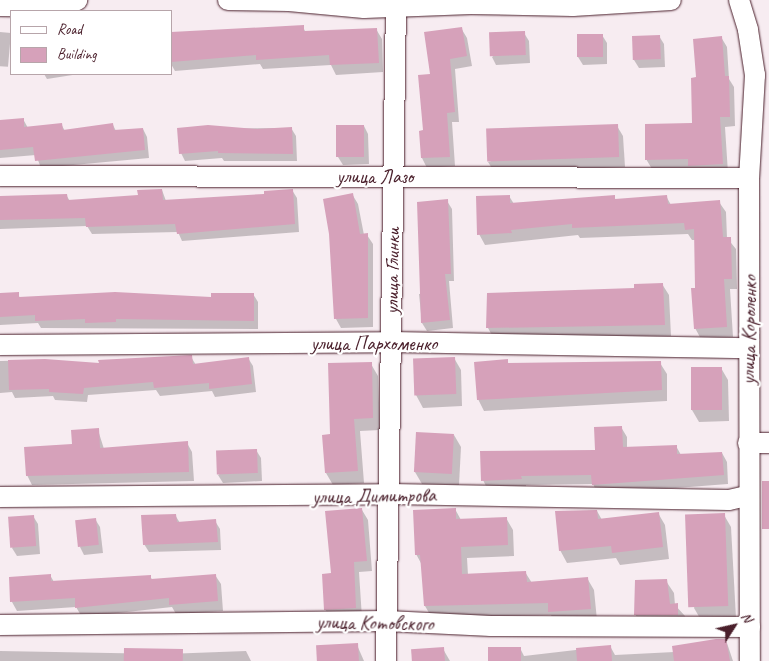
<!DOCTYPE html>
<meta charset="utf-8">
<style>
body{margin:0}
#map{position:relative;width:769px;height:661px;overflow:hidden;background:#f7ecf1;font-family:Caveat,sans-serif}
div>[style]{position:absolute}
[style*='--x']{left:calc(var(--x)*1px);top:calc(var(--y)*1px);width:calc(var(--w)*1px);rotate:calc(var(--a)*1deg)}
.shadow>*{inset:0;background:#0003;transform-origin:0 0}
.building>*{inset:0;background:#d6a1ba;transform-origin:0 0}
.roads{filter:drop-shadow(0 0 1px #4a1f2b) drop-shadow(0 0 1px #4a1f2b)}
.minor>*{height:20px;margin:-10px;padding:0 10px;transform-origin:10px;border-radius:10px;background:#fff}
span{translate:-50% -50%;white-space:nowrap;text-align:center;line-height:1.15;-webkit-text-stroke:4.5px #fff;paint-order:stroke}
.street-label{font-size:20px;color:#4a1f2b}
.legend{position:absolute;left:10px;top:10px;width:162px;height:65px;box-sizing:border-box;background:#fff;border:1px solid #b7a5aa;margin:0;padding:6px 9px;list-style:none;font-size:15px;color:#4a1f2b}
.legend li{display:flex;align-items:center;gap:10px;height:25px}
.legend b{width:25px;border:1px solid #b7a5aa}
.north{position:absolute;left:709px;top:601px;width:50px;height:50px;-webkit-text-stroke:4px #fff;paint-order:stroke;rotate:55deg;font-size:14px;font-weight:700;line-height:20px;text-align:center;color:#4a1f2b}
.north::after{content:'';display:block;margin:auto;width:18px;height:22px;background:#4a1f2b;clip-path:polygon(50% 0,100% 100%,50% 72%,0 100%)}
</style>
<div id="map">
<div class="shadow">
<i style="clip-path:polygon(303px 27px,306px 33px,376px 29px,382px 39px,383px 72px,336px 75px,331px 65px,263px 69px,260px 64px,175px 71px,171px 64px,171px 34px)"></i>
<i style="clip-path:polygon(461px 28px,467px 38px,472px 66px,455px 69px,459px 122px,452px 122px,455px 166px,427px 168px,422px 158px,420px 132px,424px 132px,431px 75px)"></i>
<i style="left:0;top:32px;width:11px;height:34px;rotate:5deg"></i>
<i style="clip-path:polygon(524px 33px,529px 41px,530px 63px,496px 65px,492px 57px)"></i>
<i style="clip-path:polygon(602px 35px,607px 43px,607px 64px,583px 65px,578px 57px)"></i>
<i style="clip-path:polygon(659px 36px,664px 44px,665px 67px,639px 68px,634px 60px,633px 37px)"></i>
<i style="clip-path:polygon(721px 37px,727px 47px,729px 79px,734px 87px,735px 126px,725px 127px,728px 173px,652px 169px,646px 159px,694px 124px,697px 78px)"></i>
<i style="clip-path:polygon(44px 74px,79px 74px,47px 79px)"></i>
<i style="clip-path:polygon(23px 119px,28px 128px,61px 124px,65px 131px,113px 125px,116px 131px,143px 129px,147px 137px,149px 158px,41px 168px,36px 155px,0 158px,0 121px)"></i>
<i style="clip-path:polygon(364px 126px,368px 134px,369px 164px,343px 165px,338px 157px,338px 127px)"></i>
<i style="clip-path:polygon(617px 126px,623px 136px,625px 167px,495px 173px,488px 162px)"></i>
<i style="clip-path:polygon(291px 128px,296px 136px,297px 161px,224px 161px,222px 158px,185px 161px,181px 153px,179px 129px)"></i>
<i style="clip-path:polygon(162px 190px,166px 201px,265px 195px,292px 190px,297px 198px,299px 232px,182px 241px,178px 232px,92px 234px,87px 226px,0 229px,0 198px,66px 195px,70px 201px,139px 196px)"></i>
<i style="clip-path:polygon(352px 194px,358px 204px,364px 235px,367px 235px,373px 244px,373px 327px,341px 328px,336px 319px)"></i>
<i style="clip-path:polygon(509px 196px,514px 204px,614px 197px,616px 200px,666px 196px,671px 205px,719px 202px,726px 212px,727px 238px,736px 249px,737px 289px,730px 289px,733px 337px,701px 339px,695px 328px,696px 240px,692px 240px,688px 234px,580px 238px,578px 235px,485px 245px,479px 234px)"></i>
<i style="clip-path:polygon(447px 201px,452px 209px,454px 281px,449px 281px,453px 328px,427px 331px,422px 323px,419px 294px,423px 294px)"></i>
<i style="clip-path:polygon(662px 284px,669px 295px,671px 336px,494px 339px,488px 328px,488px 295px,636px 289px)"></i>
<i style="clip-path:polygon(0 294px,18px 294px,20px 298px,212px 298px,253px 294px,258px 302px,258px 329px,41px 328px,38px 323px,0 325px)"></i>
<i style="clip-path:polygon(191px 357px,196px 365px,248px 358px,253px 366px,256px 392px,215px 397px,212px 391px,160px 396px,156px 390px,88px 395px,87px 402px,55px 400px,53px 396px,15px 398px,12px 392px,0 393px,0 361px,45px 360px,100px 365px)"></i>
<i style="clip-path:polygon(454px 358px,461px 370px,462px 406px,423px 408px,416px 395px)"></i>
<i style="clip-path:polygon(507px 361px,509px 364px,660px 363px,667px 374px,667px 401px,484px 411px,478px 399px)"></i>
<i style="clip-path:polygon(371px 364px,378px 376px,380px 430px,360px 431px,364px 483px,333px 485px,326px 473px)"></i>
<i style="clip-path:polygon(721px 368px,728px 380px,729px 421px,699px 422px,692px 410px)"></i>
<i style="clip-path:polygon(621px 427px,627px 437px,627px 448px,676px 446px,681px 455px,722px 453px,727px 462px,728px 484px,598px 494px,593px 484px,526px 485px,526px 488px,488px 490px,483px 480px,596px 451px)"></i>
<i style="clip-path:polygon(98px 430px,104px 449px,187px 443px,192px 452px,194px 481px,32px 485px,27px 475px)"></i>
<i style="clip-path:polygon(454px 435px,461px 447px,459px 485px,422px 484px,415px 472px)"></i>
<i style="clip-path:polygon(256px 450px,261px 458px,262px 481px,223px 483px,218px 475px)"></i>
<i style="clip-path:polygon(455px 509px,461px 520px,506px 518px,513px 530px,514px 556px,467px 558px,468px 575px,525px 572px,532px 583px,587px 578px,594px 590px,597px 620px,556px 624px,551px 615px,432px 618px,425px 606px,422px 565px,416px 554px)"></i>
<i style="clip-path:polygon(362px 510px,368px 520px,372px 571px,359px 572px,362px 618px,331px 620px,325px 609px,332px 574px)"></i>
<i style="clip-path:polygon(597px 511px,602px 520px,658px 513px,665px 525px,669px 559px,620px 565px,616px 558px,567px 563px,560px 550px)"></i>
<i style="clip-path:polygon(175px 515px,180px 523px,215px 521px,220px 529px,221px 550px,149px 552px,144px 544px)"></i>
<i style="clip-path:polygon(724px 515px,731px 527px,736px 618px,701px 620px,694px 608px)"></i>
<i style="clip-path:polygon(33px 516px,38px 524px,40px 554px,17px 556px,12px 548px)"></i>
<i style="clip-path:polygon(95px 519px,100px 527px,103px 553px,84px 555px,80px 547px)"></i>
<i style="clip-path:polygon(50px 575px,54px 582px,150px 577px,153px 580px,215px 575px,221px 584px,223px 611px,176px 614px,172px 607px,82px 617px,76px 607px,17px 611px,12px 602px,10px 578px)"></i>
<i style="clip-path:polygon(666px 581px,674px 593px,675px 605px,685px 616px,685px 627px,642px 626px,635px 614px)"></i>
<i style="clip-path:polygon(726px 640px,733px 661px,490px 661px,520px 648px,524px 656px,610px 646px,615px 655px,674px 652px)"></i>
<i style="clip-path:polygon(357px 645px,364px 661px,319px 661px)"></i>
<i style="clip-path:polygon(443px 649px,450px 661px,412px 661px)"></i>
<i style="clip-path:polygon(0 651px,166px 654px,246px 651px,251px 661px,0 661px)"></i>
</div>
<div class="building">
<i style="clip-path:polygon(304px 25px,304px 31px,377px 28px,379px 63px,330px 65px,329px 55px,256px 60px,256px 55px,171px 62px,171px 32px)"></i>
<i style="clip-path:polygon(462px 27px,467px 56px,450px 59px,455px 112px,447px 113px,450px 157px,421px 158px,419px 131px,423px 130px,418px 75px,430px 74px,424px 32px)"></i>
<i style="left:525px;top:31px;width:24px;height:36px;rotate:88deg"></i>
<i style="left:577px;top:34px;width:26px;height:23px"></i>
<i style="left:660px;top:35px;width:24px;height:28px;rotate:88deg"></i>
<i style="clip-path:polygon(722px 36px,725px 76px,729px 76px,730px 117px,720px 117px,723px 164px,688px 166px,688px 159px,645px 160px,645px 124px,692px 123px,691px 78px,696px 77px,693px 39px)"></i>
<i style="clip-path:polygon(24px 118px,24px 127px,62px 123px,63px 130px,113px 123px,114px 130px,143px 128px,145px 150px,35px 161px,33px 147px,0 150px,0 120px)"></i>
<i style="left:618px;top:124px;width:33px;height:132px;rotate:88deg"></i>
<i style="clip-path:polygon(208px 125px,257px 129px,292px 127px,293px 154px,218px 153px,218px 151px,179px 154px,177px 128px)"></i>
<i style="left:336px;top:125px;width:28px;height:32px"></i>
<i style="clip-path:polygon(162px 189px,163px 200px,264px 194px,264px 191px,293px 189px,295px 224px,177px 234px,175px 224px,86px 227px,85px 218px,0 220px,0 196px,67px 194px,68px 200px,138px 195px,137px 190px)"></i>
<i style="clip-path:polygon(353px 193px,360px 234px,368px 233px,368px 318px,334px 319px,329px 234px,323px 199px)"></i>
<i style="clip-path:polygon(510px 195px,510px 203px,615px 195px,615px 199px,667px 195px,668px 204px,720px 200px,723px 237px,731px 237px,732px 279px,724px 279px,727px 327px,694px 329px,691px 288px,695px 288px,694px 229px,685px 230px,684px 223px,572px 228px,572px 224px,511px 230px,512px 233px,477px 235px,476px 196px)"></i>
<i style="clip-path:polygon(448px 199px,451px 274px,445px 274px,450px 320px,421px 323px,417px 202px)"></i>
<i style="clip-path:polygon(663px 283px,665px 325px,486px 328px,487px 293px,634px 288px,634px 284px)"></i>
<i style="clip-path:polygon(19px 292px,19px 297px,115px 292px,211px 297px,211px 293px,254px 293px,254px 321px,116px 319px,116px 322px,85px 323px,85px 319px,35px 321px,35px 315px,0 317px,0 293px)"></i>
<i style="clip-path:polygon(192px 355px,193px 364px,249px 357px,252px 384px,209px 389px,209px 383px,154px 388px,153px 382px,84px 388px,83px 394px,49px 392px,49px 389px,9px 390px,8px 360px,45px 359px,99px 363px,98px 360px)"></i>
<i style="left:455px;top:357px;width:37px;height:42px;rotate:88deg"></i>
<i style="clip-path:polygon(508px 359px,508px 363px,661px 361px,662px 390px,477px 400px,474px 362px)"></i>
<i style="clip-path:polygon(372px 362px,373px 418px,354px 419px,358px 471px,325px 473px,322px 435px,330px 434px,328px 363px)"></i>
<i style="left:691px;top:367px;width:31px;height:43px"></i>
<i style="clip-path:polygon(622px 426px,623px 447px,677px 445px,677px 454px,722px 452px,724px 475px,592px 485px,591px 475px,521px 476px,522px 479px,481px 481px,480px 451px,595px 450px,594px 427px)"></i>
<i style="clip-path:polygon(99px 428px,100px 448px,188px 441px,189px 472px,26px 476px,24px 447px,72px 444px,71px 430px)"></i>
<i style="left:416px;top:432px;width:38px;height:40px;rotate:3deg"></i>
<i style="left:257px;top:449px;width:24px;height:41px;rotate:88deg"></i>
<i style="left:762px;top:481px;width:7px;height:48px"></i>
<i style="clip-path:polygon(362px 508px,367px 561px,354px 562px,356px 608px,324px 610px,322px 574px,331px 573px,325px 511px)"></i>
<i style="clip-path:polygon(456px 508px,456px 519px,507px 517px,508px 545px,461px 547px,462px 574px,526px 571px,527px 582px,588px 577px,591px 609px,548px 612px,548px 603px,424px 606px,420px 555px,415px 555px,413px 510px)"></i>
<i style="clip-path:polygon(597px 510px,598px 519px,659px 512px,663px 547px,612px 553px,611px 546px,559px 551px,555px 511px)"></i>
<i style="left:725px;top:513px;width:93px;height:40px;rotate:88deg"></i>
<i style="clip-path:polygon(176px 514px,177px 522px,216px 519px,218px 542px,143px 545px,141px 515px)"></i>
<i style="left:34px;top:515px;width:31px;height:26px;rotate:86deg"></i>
<i style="left:96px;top:518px;width:27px;height:21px;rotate:84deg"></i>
<i style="clip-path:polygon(51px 574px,51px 581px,151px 575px,151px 579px,216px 574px,218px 601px,169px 605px,169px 598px,75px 608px,75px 598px,10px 602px,9px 577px)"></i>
<i style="clip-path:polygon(667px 579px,670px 604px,678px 603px,678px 615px,634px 615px,635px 580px)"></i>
<i style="clip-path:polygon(716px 639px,726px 639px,730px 661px,674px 661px,672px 646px)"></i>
<i style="left:358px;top:643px;width:18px;height:42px;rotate:87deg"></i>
<i style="clip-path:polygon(611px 645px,612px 661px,577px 661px,576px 648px)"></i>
<i style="left:444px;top:647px;width:14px;height:33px;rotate:86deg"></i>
<i style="left:521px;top:647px;width:14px;height:33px;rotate:90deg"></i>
<i style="left:124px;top:648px;width:59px;height:13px;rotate:1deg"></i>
</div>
<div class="roads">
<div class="minor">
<i style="--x:228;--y:0;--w:61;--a:0.9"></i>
<i style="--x:289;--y:1;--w:75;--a:5.3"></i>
<i style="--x:364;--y:8;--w:107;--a:-2.1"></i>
<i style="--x:471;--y:4;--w:102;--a:1.1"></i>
<i style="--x:573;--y:6;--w:98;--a:-3.5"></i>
<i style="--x:739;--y:0;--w:31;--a:73"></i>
<i style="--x:748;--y:30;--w:46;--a:81.2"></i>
<i style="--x:755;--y:75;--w:103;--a:93.3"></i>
<i style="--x:749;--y:178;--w:483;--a:89.9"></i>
<i style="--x:0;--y:6;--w:62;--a:0.9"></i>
<i style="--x:62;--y:7;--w:17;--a:-25"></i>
<i style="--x:0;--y:176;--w:749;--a:0.15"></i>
<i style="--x:0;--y:345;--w:391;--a:-0.4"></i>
<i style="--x:391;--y:342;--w:358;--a:1"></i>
<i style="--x:748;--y:443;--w:21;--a:0"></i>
<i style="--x:0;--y:497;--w:390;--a:-0.4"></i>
<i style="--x:390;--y:494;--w:339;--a:1"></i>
<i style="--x:729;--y:500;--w:18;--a:-13"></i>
<i style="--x:0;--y:625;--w:387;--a:-0.6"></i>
<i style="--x:387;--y:621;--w:104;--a:2.8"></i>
<i style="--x:491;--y:626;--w:259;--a:0.2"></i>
<i style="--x:386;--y:661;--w:661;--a:-89.13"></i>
</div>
</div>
<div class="street-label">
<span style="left:375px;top:176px">улица Лазо</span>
<span style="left:392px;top:271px;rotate:-89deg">улица Глинки</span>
<span style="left:749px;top:330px;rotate:-89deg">улица Короленко</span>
<span style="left:374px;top:343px">улица Пархоменко</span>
<span style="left:374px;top:496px;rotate:-1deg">улица Димитрова</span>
<span style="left:375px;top:623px;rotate:1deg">улица Котовского</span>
</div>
<ul class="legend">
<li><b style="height:6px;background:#fff"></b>Road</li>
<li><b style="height:14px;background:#d6a1ba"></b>Building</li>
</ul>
<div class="north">N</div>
</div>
